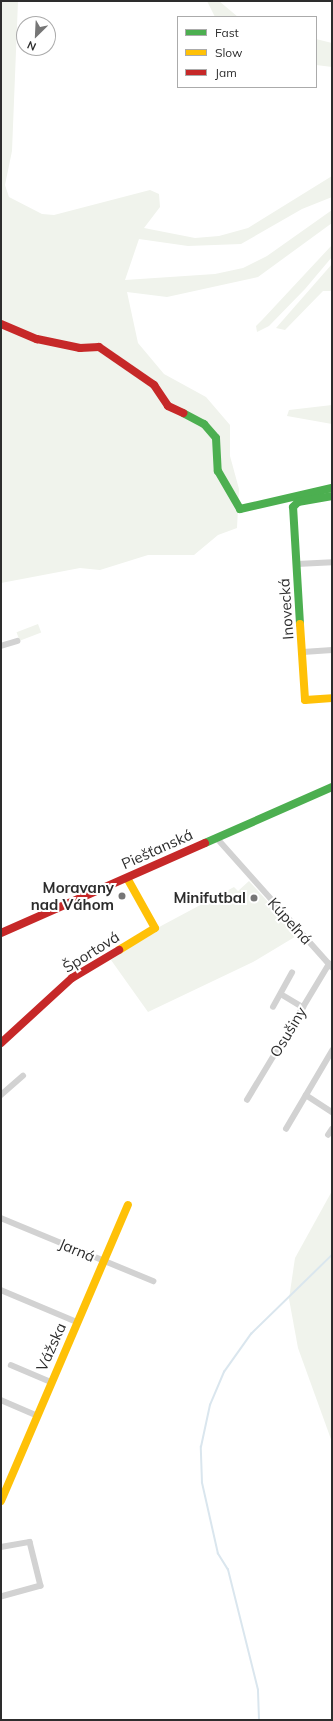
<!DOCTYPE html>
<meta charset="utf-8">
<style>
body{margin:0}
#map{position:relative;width:333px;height:1721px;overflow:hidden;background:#fff;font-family:Mulish,sans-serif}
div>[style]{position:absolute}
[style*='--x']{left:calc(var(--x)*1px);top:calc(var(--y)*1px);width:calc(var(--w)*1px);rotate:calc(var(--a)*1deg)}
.green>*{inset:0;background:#f0f3ec;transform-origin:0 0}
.stream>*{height:1.5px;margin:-0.75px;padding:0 0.75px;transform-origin:0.75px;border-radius:0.75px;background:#dae6ee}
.street>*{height:5.5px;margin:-2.75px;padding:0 2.75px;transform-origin:2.75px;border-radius:2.75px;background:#d2d2d2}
.fast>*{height:8px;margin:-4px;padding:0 4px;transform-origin:4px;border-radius:4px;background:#4caf50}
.slow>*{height:8px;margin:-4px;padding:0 4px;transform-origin:4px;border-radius:4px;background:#ffc107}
.jam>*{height:8px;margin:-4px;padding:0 4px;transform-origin:4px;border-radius:4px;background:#c62828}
.dots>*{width:11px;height:11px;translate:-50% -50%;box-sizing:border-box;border:2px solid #fff;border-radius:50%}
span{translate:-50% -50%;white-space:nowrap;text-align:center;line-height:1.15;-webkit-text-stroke:4px #fff;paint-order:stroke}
.street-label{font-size:15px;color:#2d2d2d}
.poi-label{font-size:15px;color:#2d2d2d;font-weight:700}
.right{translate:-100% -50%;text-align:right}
.frame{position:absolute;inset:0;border:2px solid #2d2d2d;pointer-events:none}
.legend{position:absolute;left:177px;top:16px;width:140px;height:72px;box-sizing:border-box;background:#fff;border:1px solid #ababab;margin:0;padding:5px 7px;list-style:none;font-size:12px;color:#2d2d2d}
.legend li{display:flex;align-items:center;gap:8px;height:20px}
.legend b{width:20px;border:1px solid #ababab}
.north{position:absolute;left:16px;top:16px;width:40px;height:40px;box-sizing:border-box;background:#fff;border:1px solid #ababab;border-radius:50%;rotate:204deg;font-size:11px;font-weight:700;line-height:16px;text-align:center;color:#2d2d2d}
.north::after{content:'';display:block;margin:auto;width:14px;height:18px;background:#767676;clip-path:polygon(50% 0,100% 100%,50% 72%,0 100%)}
</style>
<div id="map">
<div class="green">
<i style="clip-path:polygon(1px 1px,18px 1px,12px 151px,5px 185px,9px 197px,42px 214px,54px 215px,150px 190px,159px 194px,160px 207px,144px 228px,195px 238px,219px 236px,248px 228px,332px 176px,332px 197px,302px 209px,241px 244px,188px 246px,139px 239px,125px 280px,215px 274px,243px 268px,267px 256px,332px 210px,332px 223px,258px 277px,167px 297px,127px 292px,138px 343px,164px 374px,206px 397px,230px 425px,230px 456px,239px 489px,237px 528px,218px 535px,194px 555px,148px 555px,100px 570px,80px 568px,1px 583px)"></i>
<i style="clip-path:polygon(207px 1px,219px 1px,238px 17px,215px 17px)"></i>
<i style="clip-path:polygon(316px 39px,332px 43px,332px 67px,316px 65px)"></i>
<i style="clip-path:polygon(332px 245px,332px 257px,305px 289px,269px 326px,257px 332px,256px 326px,263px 319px)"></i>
<i style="clip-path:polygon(332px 264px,332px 291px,323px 291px,285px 330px,276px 328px)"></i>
<i style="clip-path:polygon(332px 405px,332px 424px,287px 416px,289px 410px)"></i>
<i style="left:38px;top:624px;width:9px;height:23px;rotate:69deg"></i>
<i style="clip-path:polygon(249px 881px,298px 935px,253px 962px,148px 1012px,111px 960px,161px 926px,234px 887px,238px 891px)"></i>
<i style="clip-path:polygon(332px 1191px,332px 1442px,298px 1348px,289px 1299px,295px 1258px)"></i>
</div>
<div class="stream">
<i style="--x:259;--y:1720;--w:30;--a:-92"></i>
<i style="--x:258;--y:1690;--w:124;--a:-104"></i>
<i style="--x:228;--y:1570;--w:19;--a:-122"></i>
<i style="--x:218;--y:1554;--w:73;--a:-102.7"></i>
<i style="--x:202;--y:1483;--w:36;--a:-92"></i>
<i style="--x:201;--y:1447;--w:43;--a:-77.9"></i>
<i style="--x:210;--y:1405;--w:36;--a:-67"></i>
<i style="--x:224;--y:1372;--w:47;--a:-54.6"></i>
<i style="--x:251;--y:1334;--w:113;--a:-44.3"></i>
</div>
<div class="street">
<i style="--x:297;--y:564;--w:35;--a:-3"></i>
<i style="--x:1;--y:646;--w:17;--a:-17"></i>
<i style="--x:303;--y:652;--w:29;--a:-4"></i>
<i style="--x:217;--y:838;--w:173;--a:48.3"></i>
<i style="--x:281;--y:994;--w:26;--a:31"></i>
<i style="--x:273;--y:1007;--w:39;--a:-61"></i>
<i style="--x:1;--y:1095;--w:29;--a:-41"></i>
<i style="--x:306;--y:1095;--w:31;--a:33"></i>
<i style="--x:247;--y:1100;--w:159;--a:-58.9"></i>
<i style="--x:286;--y:1129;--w:91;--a:-59.5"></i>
<i style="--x:328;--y:1135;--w:7;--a:-56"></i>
<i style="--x:1;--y:1218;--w:165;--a:22.5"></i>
<i style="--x:1;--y:1290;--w:82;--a:22.8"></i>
<i style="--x:11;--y:1365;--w:43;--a:23"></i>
<i style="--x:1;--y:1400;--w:40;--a:23.4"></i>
<i style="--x:1;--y:1547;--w:29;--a:-10"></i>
<i style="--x:30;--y:1542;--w:45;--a:76"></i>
<i style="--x:41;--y:1586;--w:41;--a:164.6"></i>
</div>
<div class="fast">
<i style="--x:183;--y:413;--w:24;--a:28"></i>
<i style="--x:204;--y:424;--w:18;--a:49"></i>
<i style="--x:216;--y:438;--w:33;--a:87"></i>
<i style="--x:218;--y:471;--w:44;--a:59.9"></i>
<i style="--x:240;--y:509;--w:94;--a:-12.9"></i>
<i style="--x:300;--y:624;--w:117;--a:-93.4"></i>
<i style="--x:293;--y:507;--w:7;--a:-45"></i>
<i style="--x:298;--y:502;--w:35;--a:-10"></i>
<i style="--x:205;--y:843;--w:139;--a:-23.8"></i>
</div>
<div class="slow">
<i style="--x:300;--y:624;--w:76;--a:86.2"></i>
<i style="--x:305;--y:700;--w:27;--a:-4"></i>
<i style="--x:119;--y:950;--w:42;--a:-31.4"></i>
<i style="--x:155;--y:928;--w:57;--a:-119.2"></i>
<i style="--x:1;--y:1501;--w:322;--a:-66.8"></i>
</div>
<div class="jam">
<i style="--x:1;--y:324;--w:39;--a:23"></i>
<i style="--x:37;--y:339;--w:44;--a:11.8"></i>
<i style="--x:80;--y:348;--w:19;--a:-3"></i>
<i style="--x:99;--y:347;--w:67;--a:34.6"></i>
<i style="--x:154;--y:385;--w:25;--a:56"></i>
<i style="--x:168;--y:406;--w:17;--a:25"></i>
<i style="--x:1;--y:933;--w:223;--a:-23.8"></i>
<i style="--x:1;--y:1043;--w:96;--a:-42.5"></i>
<i style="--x:72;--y:978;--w:55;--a:-30.8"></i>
</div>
<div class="dots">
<i style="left:122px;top:896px;background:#767676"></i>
<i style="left:254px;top:898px;background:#767676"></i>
</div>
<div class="street-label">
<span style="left:286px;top:609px;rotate:-94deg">Inovecká</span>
<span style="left:157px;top:849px;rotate:-24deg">Piešťanská</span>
<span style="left:290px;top:921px;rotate:48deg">Kúpeľná</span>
<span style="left:91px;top:952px;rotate:-32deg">Športová</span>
<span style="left:288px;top:1032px;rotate:-59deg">Osušiny</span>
<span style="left:77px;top:1250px;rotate:23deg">Jarná</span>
<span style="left:51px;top:1347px;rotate:-66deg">Vážska</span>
</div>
<div class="poi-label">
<span class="right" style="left:114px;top:896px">Moravany<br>nad Váhom</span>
<span class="right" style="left:246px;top:898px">Minifutbal</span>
</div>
<div class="frame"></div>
<ul class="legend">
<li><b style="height:5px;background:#4caf50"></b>Fast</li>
<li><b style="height:5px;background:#ffc107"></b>Slow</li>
<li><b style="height:5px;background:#c62828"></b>Jam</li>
</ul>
<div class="north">N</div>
</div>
